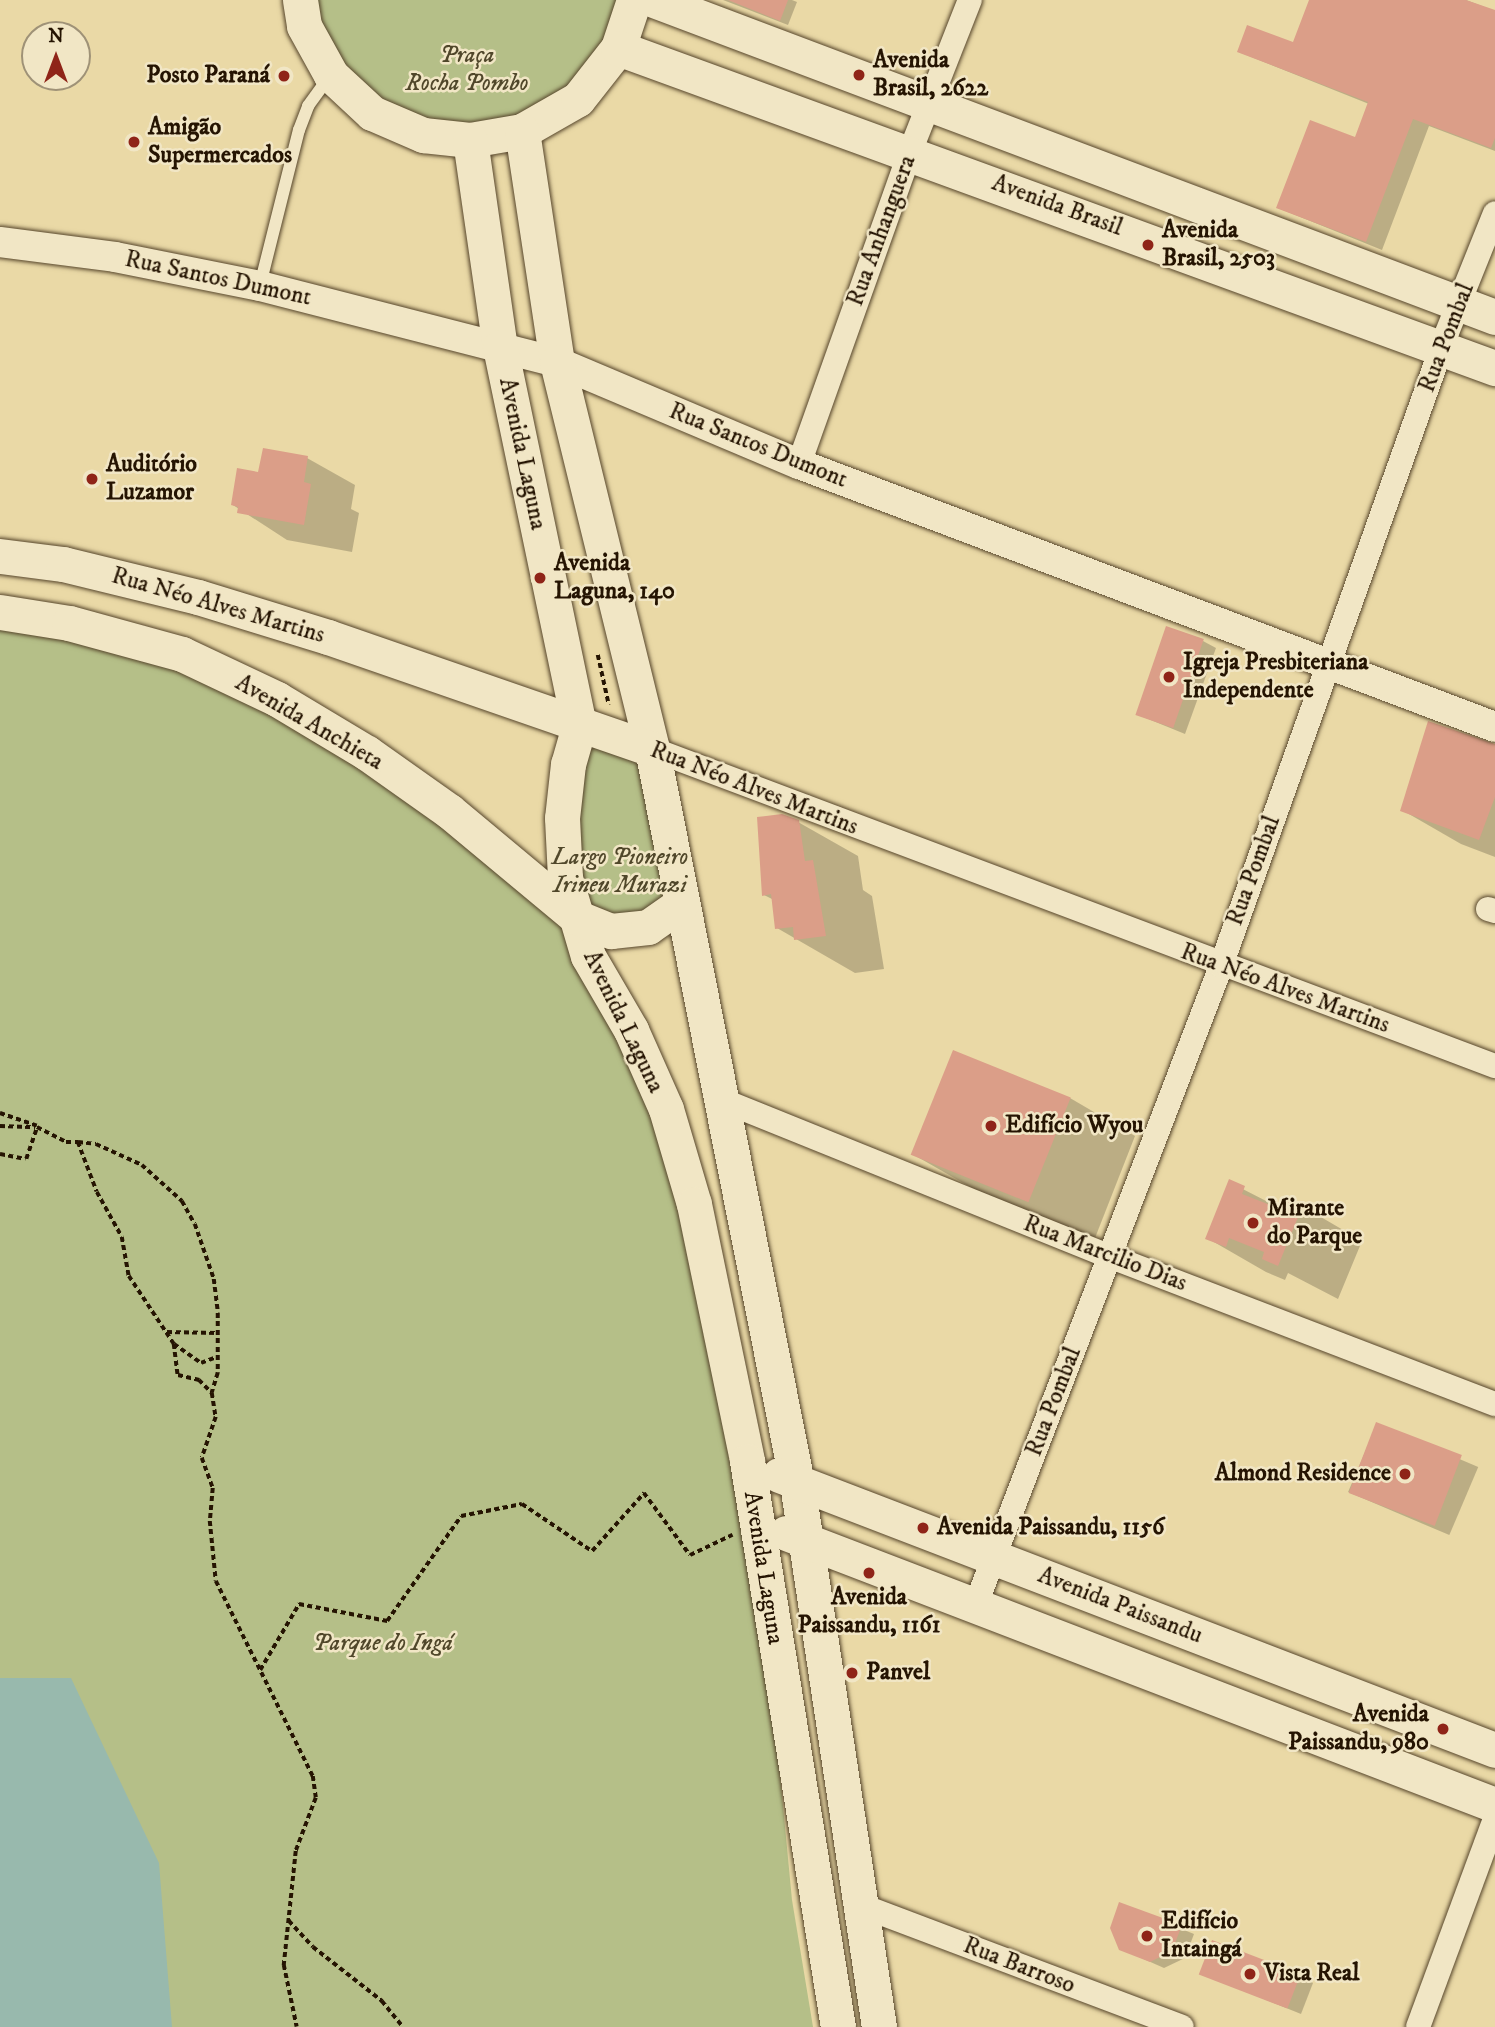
<!DOCTYPE html>
<meta charset="utf-8">
<style>
body{margin:0}
#map{position:relative;width:1495px;height:2027px;overflow:hidden;background:#ead9a6;font-family:"IM FELL DW Pica",serif}
div>[style]{position:absolute}
[style*='--x']{left:calc(var(--x)*1px);top:calc(var(--y)*1px);width:calc(var(--w)*1px);rotate:calc(var(--a)*1deg)}
.green>*{inset:0;background:#b5bf88}
.water>*{inset:0;background:#98b9ad}
.shadow>*{inset:0;background:#0003;transform-origin:0 0}
.building>*{inset:0;background:#db9e88;transform-origin:0 0}
.path>*{height:3.5px;margin-top:-1.75px;transform-origin:0;background:repeating-linear-gradient(90deg,#251402 0 5px,transparent 0 8.5px)}
.roads{filter:drop-shadow(0 0 2px #56452b) drop-shadow(0 0 2px #56452b)}
.service>*{height:12px;margin:-6px;padding:0 6px;transform-origin:6px;border-radius:6px;background:#f1e6c5}
.minor>*{height:24px;margin:-12px;padding:0 12px;transform-origin:12px;border-radius:12px;background:#f1e6c5}
.tertiary>*{height:30px;margin:-15px;padding:0 15px;transform-origin:15px;border-radius:15px;background:#f1e6c5}
.secondary>*{height:35px;margin:-17.5px;padding:0 17.5px;transform-origin:17.5px;border-radius:17.5px;background:#f1e6c5}
.dots>*{width:19px;height:19px;translate:-50% -50%;box-sizing:border-box;border:4px solid #f1e6c5;border-radius:50%}
span{translate:-50% -50%;white-space:nowrap;text-align:center;line-height:1.15;-webkit-text-stroke:5px #f1e6c5;paint-order:stroke}
.park-label{font-size:24px;color:#50472a;font-style:italic}
.poi-label{font-size:24px;color:#251402;font-weight:700}
.left{translate:0 -50%;text-align:left}
.right{translate:-100% -50%;text-align:right}
.street-label{font-size:24px;color:#251402}
.north{position:absolute;left:21px;top:21px;width:70px;height:70px;box-sizing:border-box;background:#f1e6c5;border:2px solid #9f9277;border-radius:50%;rotate:0deg;font-size:19px;font-weight:700;line-height:28px;text-align:center;color:#251402}
.north::after{content:'';display:block;margin:auto;width:24px;height:32px;background:#8f2418;clip-path:polygon(50% 0,100% 100%,50% 72%,0 100%)}
</style>
<div id="map">
<div class="green">
<i style="clip-path:polygon(300px 0,634px 0,628px 24px,522px 131px,372px 113px)"></i>
<i style="clip-path:polygon(0 612px,277px 699px,575px 916px,579px 726px,652px 749px,681px 904px,648px 927px,577px 917px,666px 1109px,756px 1524px,792px 1900px,813px 2027px,0 2027px)"></i>
</div>
<div class="water">
<i style="clip-path:polygon(0 1678px,71px 1678px,159px 1863px,172px 2027px,0 2027px)"></i>
</div>
<div class="shadow">
<i style="clip-path:polygon(723px 0,792px 0,797px 2px,788px 25px)"></i>
<i style="clip-path:polygon(1311px 0,1466px 0,1495px 11px,1495px 151px,1429px 126px,1382px 250px,1278px 208px,1356px 139px,1369px 104px,1239px 52px,1294px 44px)"></i>
<i style="clip-path:polygon(307px 458px,355px 485px,351px 509px,359px 513px,352px 552px,287px 540px,233px 505px)"></i>
<i style="clip-path:polygon(1203px 641px,1216px 648px,1185px 734px,1136px 714px)"></i>
<i style="clip-path:polygon(1495px 746px,1495px 857px,1461px 844px,1402px 810px)"></i>
<i style="clip-path:polygon(798px 822px,858px 856px,863px 890px,872px 896px,884px 969px,855px 973px,777px 928px,774px 900px,764px 895px)"></i>
<i style="clip-path:polygon(1070px 1098px,1135px 1136px,1095px 1238px,979px 1192px,914px 1155px)"></i>
<i style="clip-path:polygon(1229px 1182px,1282px 1209px,1302px 1206px,1362px 1241px,1338px 1299px,1288px 1273px,1285px 1280px,1266px 1272px,1207px 1238px)"></i>
<i style="left:1377px;top:1424px;width:110px;height:74px;rotate:23deg"></i>
<i style="clip-path:polygon(1120px 1904px,1194px 1934px,1185px 1958px,1164px 1968px,1121px 1949px)"></i>
<i style="clip-path:polygon(1200px 1973px,1300px 1975px,1313px 1983px,1301px 2014px)"></i>
</div>
<div class="building">
<i style="clip-path:polygon(728px 0,788px 0,780px 21px)"></i>
<i style="clip-path:polygon(1309px 0,1466px 0,1495px 10px,1495px 138px,1491px 148px,1413px 119px,1366px 242px,1276px 208px,1310px 120px,1355px 137px,1368px 102px,1237px 52px,1247px 25px,1293px 42px)"></i>
<i style="clip-path:polygon(263px 448px,308px 456px,304px 482px,311px 484px,304px 525px,237px 513px,238px 507px,231px 505px,237px 468px,258px 472px)"></i>
<i style="left:1166px;top:626px;width:40px;height:94px;rotate:19deg"></i>
<i style="clip-path:polygon(1428px 721px,1495px 744px,1495px 797px,1479px 840px,1400px 811px)"></i>
<i style="clip-path:polygon(782px 814px,799px 820px,805px 861px,813px 860px,826px 936px,794px 940px,793px 927px,775px 929px,771px 894px,762px 896px,757px 817px)"></i>
<i style="left:953px;top:1050px;width:127px;height:113px;rotate:22deg"></i>
<i style="clip-path:polygon(1229px 1179px,1245px 1186px,1242px 1194px,1280px 1209px,1285px 1198px,1303px 1205px,1278px 1266px,1262px 1259px,1264px 1252px,1229px 1238px,1226px 1247px,1205px 1239px)"></i>
<i style="left:1376px;top:1422px;width:92px;height:76px;rotate:21deg"></i>
<i style="clip-path:polygon(1119px 1902px,1182px 1925px,1172px 1951px,1150px 1962px,1119px 1950px,1110px 1928px)"></i>
<i style="left:1212px;top:1940px;width:95px;height:37px;rotate:21deg"></i>
</div>
<div class="path">
<i style="--x:598;--y:655;--w:51;--a:77.6"></i>
<i style="--x:0;--y:1113;--w:39;--a:19"></i>
<i style="--x:0;--y:1126;--w:35;--a:2"></i>
<i style="--x:78;--y:1142;--w:18;--a:6"></i>
<i style="--x:96;--y:1144;--w:51;--a:24.5"></i>
<i style="--x:142;--y:1165;--w:54;--a:42"></i>
<i style="--x:182;--y:1201;--w:26;--a:61"></i>
<i style="--x:195;--y:1224;--w:58;--a:70.9"></i>
<i style="--x:214;--y:1279;--w:34;--a:83"></i>
<i style="--x:218;--y:1313;--w:60;--a:90"></i>
<i style="--x:218;--y:1373;--w:21;--a:107"></i>
<i style="--x:0;--y:1154;--w:26;--a:11"></i>
<i style="--x:26;--y:1159;--w:34;--a:-71"></i>
<i style="--x:37;--y:1127;--w:33;--a:27"></i>
<i style="--x:66;--y:1142;--w:12;--a:0"></i>
<i style="--x:78;--y:1142;--w:53;--a:69.2"></i>
<i style="--x:97;--y:1192;--w:51;--a:60.9"></i>
<i style="--x:122;--y:1237;--w:40;--a:80"></i>
<i style="--x:129;--y:1276;--w:82;--a:56.5"></i>
<i style="--x:174;--y:1344;--w:31;--a:83"></i>
<i style="--x:178;--y:1375;--w:22;--a:13"></i>
<i style="--x:199;--y:1380;--w:18;--a:45"></i>
<i style="--x:212;--y:1393;--w:24;--a:81"></i>
<i style="--x:216;--y:1417;--w:43;--a:108.9"></i>
<i style="--x:202;--y:1458;--w:32;--a:70"></i>
<i style="--x:213;--y:1488;--w:33;--a:95"></i>
<i style="--x:210;--y:1521;--w:60;--a:84.3"></i>
<i style="--x:216;--y:1581;--w:218;--a:63.6"></i>
<i style="--x:313;--y:1776;--w:22;--a:82"></i>
<i style="--x:316;--y:1798;--w:57;--a:110.7"></i>
<i style="--x:296;--y:1851;--w:115;--a:96"></i>
<i style="--x:284;--y:1965;--w:63;--a:78.2"></i>
<i style="--x:167;--y:1332;--w:50;--a:1.1"></i>
<i style="--x:174;--y:1344;--w:33;--a:35"></i>
<i style="--x:201;--y:1363;--w:17;--a:-21"></i>
<i style="--x:260;--y:1670;--w:77;--a:-59.4"></i>
<i style="--x:299;--y:1604;--w:90;--a:10.9"></i>
<i style="--x:387;--y:1621;--w:128;--a:-54.8"></i>
<i style="--x:461;--y:1516;--w:62;--a:-11.1"></i>
<i style="--x:522;--y:1504;--w:84;--a:33.9"></i>
<i style="--x:592;--y:1551;--w:78;--a:-48.1"></i>
<i style="--x:644;--y:1493;--w:77;--a:53.4"></i>
<i style="--x:690;--y:1555;--w:47;--a:-25.5"></i>
<i style="--x:289;--y:1921;--w:35;--a:47"></i>
<i style="--x:313;--y:1947;--w:88;--a:38"></i>
<i style="--x:382;--y:2001;--w:33;--a:51"></i>
</div>
<div class="roads">
<div class="service">
<i style="--x:260;--y:285;--w:160;--a:-75.9"></i>
<i style="--x:299;--y:130;--w:26;--a:-69"></i>
<i style="--x:308;--y:106;--w:37;--a:-54"></i>
</div>
<div class="minor">
<i style="--x:799;--y:464;--w:331;--a:-70.4"></i>
<i style="--x:910;--y:152;--w:163;--a:-68.5"></i>
<i style="--x:652;--y:749;--w:901;--a:20.61"></i>
<i style="--x:1488;--y:909;--w:7;--a:16"></i>
<i style="--x:717;--y:1098;--w:423;--a:22"></i>
<i style="--x:1109;--y:1256;--w:413;--a:21"></i>
<i style="--x:976;--y:1604;--w:683;--a:-68.99"></i>
<i style="--x:1221;--y:966;--w:670;--a:-70.37"></i>
<i style="--x:1446;--y:335;--w:131;--a:-68.1"></i>
<i style="--x:857;--y:1904;--w:347;--a:20.7"></i>
<i style="--x:1418;--y:2027;--w:222;--a:-69.7"></i>
</div>
<div class="tertiary">
<i style="--x:0;--y:242;--w:116;--a:7.4"></i>
<i style="--x:115;--y:257;--w:148;--a:11.3"></i>
<i style="--x:260;--y:286;--w:307;--a:14.4"></i>
<i style="--x:557;--y:362;--w:263;--a:22.9"></i>
<i style="--x:799;--y:464;--w:744;--a:20.7"></i>
</div>
<div class="secondary">
<i style="--x:300;--y:0;--w:26;--a:81"></i>
<i style="--x:304;--y:26;--w:56;--a:61.1"></i>
<i style="--x:331;--y:75;--w:56;--a:42.8"></i>
<i style="--x:372;--y:113;--w:56;--a:23.3"></i>
<i style="--x:423;--y:135;--w:47;--a:6.1"></i>
<i style="--x:470;--y:140;--w:53;--a:-9.8"></i>
<i style="--x:522;--y:131;--w:64;--a:-29.7"></i>
<i style="--x:578;--y:99;--w:65;--a:-51.9"></i>
<i style="--x:618;--y:48;--w:51;--a:-71.6"></i>
<i style="--x:654;--y:0;--w:899;--a:20.65"></i>
<i style="--x:618;--y:48;--w:934;--a:20.05"></i>
<i style="--x:522;--y:131;--w:234;--a:81.4"></i>
<i style="--x:557;--y:362;--w:398;--a:76.2"></i>
<i style="--x:652;--y:749;--w:748;--a:78.83"></i>
<i style="--x:797;--y:1483;--w:550;--a:81.43"></i>
<i style="--x:470;--y:140;--w:209;--a:81.8"></i>
<i style="--x:500;--y:347;--w:387;--a:78.2"></i>
<i style="--x:579;--y:726;--w:40;--a:106"></i>
<i style="--x:568;--y:764;--w:54;--a:96.3"></i>
<i style="--x:562;--y:818;--w:60;--a:87.1"></i>
<i style="--x:565;--y:878;--w:81;--a:73.6"></i>
<i style="--x:588;--y:956;--w:86;--a:59.8"></i>
<i style="--x:631;--y:1030;--w:86;--a:66.1"></i>
<i style="--x:666;--y:1109;--w:99;--a:73.6"></i>
<i style="--x:694;--y:1204;--w:262;--a:78.3"></i>
<i style="--x:747;--y:1461;--w:573;--a:80.87"></i>
<i style="--x:0;--y:556;--w:64;--a:7.2"></i>
<i style="--x:63;--y:564;--w:139;--a:13.7"></i>
<i style="--x:198;--y:597;--w:136;--a:17.1"></i>
<i style="--x:328;--y:637;--w:343;--a:19.1"></i>
<i style="--x:0;--y:612;--w:70;--a:9.1"></i>
<i style="--x:69;--y:623;--w:117;--a:15.3"></i>
<i style="--x:182;--y:654;--w:105;--a:25.3"></i>
<i style="--x:277;--y:699;--w:105;--a:31"></i>
<i style="--x:367;--y:753;--w:100;--a:35.3"></i>
<i style="--x:449;--y:811;--w:165;--a:39.8"></i>
<i style="--x:576;--y:917;--w:38;--a:22"></i>
<i style="--x:611;--y:931;--w:37;--a:-6"></i>
<i style="--x:648;--y:927;--w:40;--a:-34.9"></i>
<i style="--x:779;--y:1475;--w:767;--a:21.01"></i>
<i style="--x:786;--y:1533;--w:759;--a:20.99"></i>
</div>
</div>
<div class="dots">
<i style="left:859px;top:75px;background:#8f2418"></i>
<i style="left:284px;top:76px;background:#8f2418"></i>
<i style="left:134px;top:142px;background:#8f2418"></i>
<i style="left:1148px;top:245px;background:#8f2418"></i>
<i style="left:92px;top:479px;background:#8f2418"></i>
<i style="left:540px;top:578px;background:#8f2418"></i>
<i style="left:1169px;top:677px;background:#8f2418"></i>
<i style="left:991px;top:1126px;background:#8f2418"></i>
<i style="left:1253px;top:1223px;background:#8f2418"></i>
<i style="left:1405px;top:1474px;background:#8f2418"></i>
<i style="left:923px;top:1528px;background:#8f2418"></i>
<i style="left:869px;top:1573px;background:#8f2418"></i>
<i style="left:852px;top:1673px;background:#8f2418"></i>
<i style="left:1443px;top:1729px;background:#8f2418"></i>
<i style="left:1147px;top:1936px;background:#8f2418"></i>
<i style="left:1250px;top:1974px;background:#8f2418"></i>
</div>
<div class="park-label">
<span style="left:467px;top:70px">Praça<br>Rocha Pombo</span>
<span style="left:620px;top:872px">Largo Pioneiro<br>Irineu Murazi</span>
<span style="left:383px;top:1644px">Parque do Ingá</span>
</div>
<div class="poi-label">
<span class="left" style="left:873px;top:75px">Avenida<br>Brasil, 2622</span>
<span class="right" style="left:270px;top:76px">Posto Paraná</span>
<span class="left" style="left:148px;top:142px">Amigão<br>Supermercados</span>
<span class="left" style="left:1162px;top:245px">Avenida<br>Brasil, 2503</span>
<span class="left" style="left:106px;top:479px">Auditório<br>Luzamor</span>
<span class="left" style="left:554px;top:578px">Avenida<br>Laguna, 140</span>
<span class="left" style="left:1183px;top:677px">Igreja Presbiteriana<br>Independente</span>
<span class="left" style="left:1005px;top:1126px">Edifício Wyou</span>
<span class="left" style="left:1267px;top:1223px">Mirante<br>do Parque</span>
<span class="right" style="left:1391px;top:1474px">Almond Residence</span>
<span class="left" style="left:937px;top:1528px">Avenida Paissandu, 1156</span>
<span style="left:869px;top:1612px">Avenida<br>Paissandu, 1161</span>
<span class="left" style="left:866px;top:1673px">Panvel</span>
<span class="right" style="left:1429px;top:1729px">Avenida<br>Paissandu, 980</span>
<span class="left" style="left:1161px;top:1936px">Edifício<br>Intaingá</span>
<span class="left" style="left:1264px;top:1974px">Vista Real</span>
</div>
<div class="street-label">
<span style="left:1057px;top:206px;rotate:20deg">Avenida Brasil</span>
<span style="left:882px;top:231px;rotate:-70deg">Rua Anhanguera</span>
<span style="left:218px;top:279px;rotate:12deg">Rua Santos Dumont</span>
<span style="left:1447px;top:338px;rotate:-69deg">Rua Pombal</span>
<span style="left:758px;top:446px;rotate:22deg">Rua Santos Dumont</span>
<span style="left:522px;top:454px;rotate:78deg">Avenida Laguna</span>
<span style="left:218px;top:606px;rotate:16deg">Rua Néo Alves Martins</span>
<span style="left:309px;top:723px;rotate:30deg">Avenida Anchieta</span>
<span style="left:754px;top:789px;rotate:21deg">Rua Néo Alves Martins</span>
<span style="left:1254px;top:871px;rotate:-70deg">Rua Pombal</span>
<span style="left:1285px;top:989px;rotate:20deg">Rua Néo Alves Martins</span>
<span style="left:623px;top:1022px;rotate:64deg">Avenida Laguna</span>
<span style="left:1105px;top:1254px;rotate:21deg">Rua Marcilio Dias</span>
<span style="left:1054px;top:1402px;rotate:-69deg">Rua Pombal</span>
<span style="left:763px;top:1568px;rotate:81deg">Avenida Laguna</span>
<span style="left:1120px;top:1606px;rotate:21deg">Avenida Paissandu</span>
<span style="left:1019px;top:1966px;rotate:21deg">Rua Barroso</span>
</div>
<div class="north">N</div>
</div>
